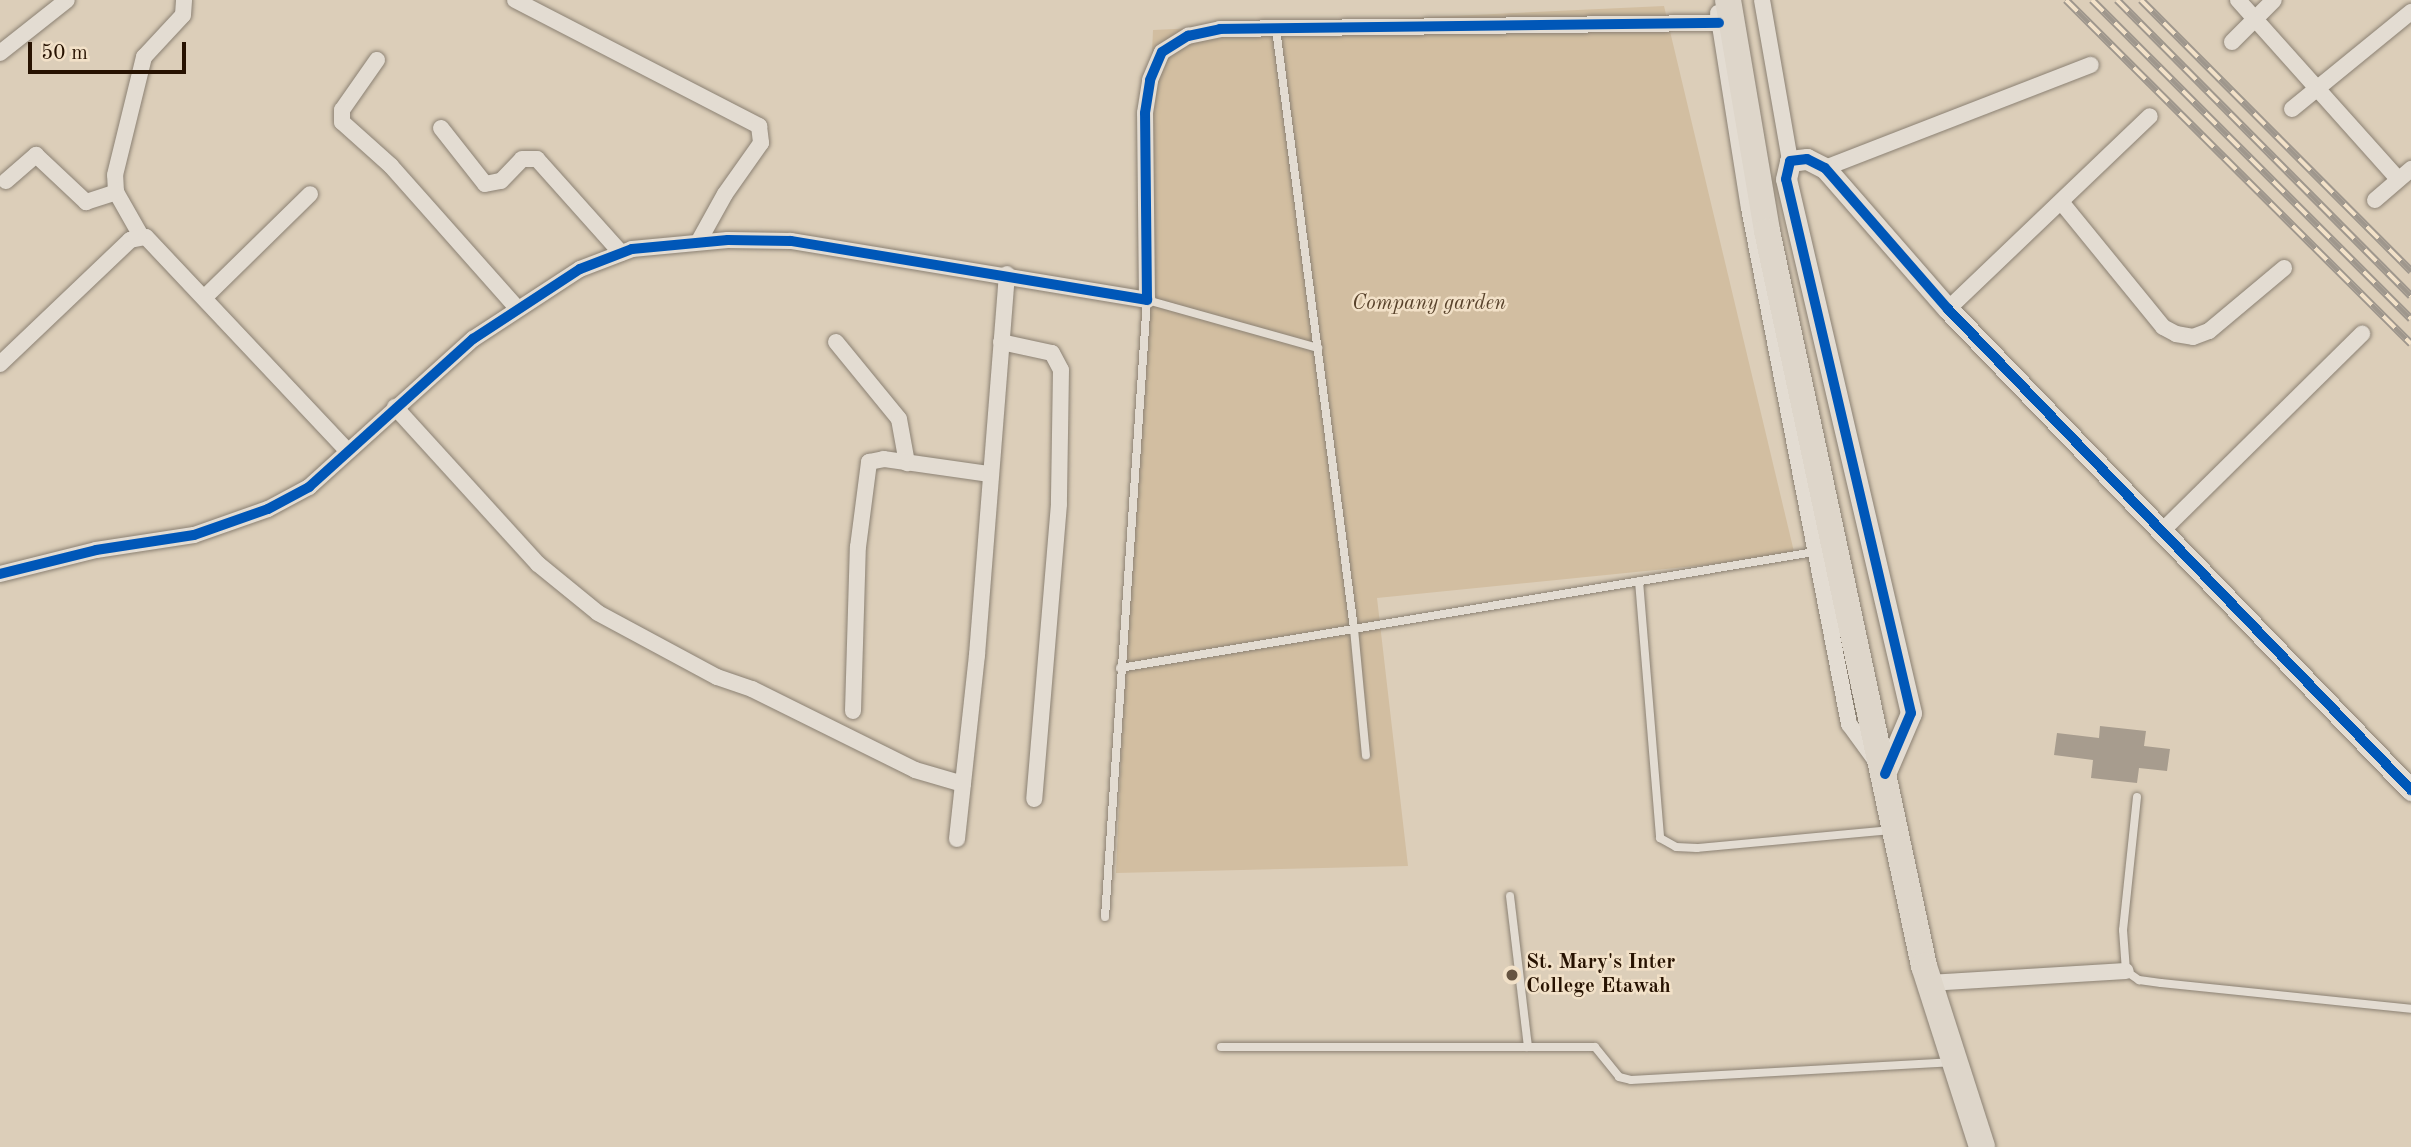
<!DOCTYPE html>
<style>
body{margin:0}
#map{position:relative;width:2411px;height:1147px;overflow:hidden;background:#dcceb9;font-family:"Old Standard TT",serif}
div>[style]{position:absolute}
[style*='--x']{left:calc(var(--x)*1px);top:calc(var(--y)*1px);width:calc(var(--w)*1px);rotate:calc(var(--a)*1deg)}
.green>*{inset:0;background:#d2bea1}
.building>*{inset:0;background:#a79c8e}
.roads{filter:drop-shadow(0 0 2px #8b8173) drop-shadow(0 0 2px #8b8173)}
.service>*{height:8px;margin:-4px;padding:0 4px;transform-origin:4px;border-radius:4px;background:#e3dcd2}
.minor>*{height:16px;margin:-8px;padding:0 8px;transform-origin:8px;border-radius:8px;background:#e3dcd2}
.tertiary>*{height:21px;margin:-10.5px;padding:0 10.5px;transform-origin:10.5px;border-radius:10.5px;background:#e3dcd2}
.primary>*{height:26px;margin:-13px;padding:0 13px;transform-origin:13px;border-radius:13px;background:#ded6ca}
.rail>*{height:8px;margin-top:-4px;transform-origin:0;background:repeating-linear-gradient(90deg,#f2e1c8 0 16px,#9f978d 0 32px);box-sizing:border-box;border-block:2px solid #9f978d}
.cycleway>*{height:10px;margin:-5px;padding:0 5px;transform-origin:5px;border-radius:5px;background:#0057b8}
.dots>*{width:19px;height:19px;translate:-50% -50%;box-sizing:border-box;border:4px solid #f2e1c8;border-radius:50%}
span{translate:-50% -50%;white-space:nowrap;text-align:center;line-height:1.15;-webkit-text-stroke:5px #f2e1c8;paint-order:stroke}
.park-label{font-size:21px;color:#58422b;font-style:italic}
.poi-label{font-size:21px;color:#271201;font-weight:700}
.left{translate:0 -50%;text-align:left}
.scale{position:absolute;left:28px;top:42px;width:158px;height:32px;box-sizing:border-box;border:4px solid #271201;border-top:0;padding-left:9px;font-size:21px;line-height:24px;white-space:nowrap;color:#271201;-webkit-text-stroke:5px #f2e1c8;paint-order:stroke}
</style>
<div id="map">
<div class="green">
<i style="clip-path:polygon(1664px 6px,1795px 556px,1377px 598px,1408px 866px,1116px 873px,1153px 30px)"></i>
</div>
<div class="building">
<i style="clip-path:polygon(2100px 726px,2146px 731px,2144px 746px,2170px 749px,2167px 771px,2139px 768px,2137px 783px,2091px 778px,2093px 760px,2054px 755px,2057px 733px,2099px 738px)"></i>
</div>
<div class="roads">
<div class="service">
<i style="--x:1276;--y:29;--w:605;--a:82.59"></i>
<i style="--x:1354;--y:629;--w:127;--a:84.6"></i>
<i style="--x:1639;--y:581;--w:258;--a:85.3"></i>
<i style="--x:1660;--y:838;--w:18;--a:29"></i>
<i style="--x:1676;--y:847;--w:21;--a:3"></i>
<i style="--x:1697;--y:848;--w:194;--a:-5.3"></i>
<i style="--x:1120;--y:668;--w:704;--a:-9.49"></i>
<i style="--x:2137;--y:797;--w:134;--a:96"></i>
<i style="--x:2123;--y:930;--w:41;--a:85.8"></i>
<i style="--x:2126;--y:971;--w:16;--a:35"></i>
<i style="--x:2139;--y:980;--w:22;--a:8"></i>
<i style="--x:2161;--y:983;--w:251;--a:5.9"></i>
<i style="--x:1510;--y:896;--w:152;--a:83.2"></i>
<i style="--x:1105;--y:917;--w:618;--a:-86.11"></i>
<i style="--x:1147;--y:300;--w:178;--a:15.7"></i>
<i style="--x:1221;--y:1047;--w:374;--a:0"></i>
<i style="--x:1595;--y:1047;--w:38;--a:51"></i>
<i style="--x:1619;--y:1077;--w:12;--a:14"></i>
<i style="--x:1631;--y:1080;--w:320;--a:-3.2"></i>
</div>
<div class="minor">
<i style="--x:515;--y:0;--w:275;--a:27.3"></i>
<i style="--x:759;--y:126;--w:17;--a:83"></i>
<i style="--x:761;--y:143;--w:62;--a:125.2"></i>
<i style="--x:725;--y:194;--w:54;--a:119"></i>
<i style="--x:1762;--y:0;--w:163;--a:80.1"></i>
<i style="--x:2238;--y:0;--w:240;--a:48.2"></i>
<i style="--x:1718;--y:13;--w:197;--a:81"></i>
<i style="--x:1749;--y:208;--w:526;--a:79.03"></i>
<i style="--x:1849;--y:724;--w:46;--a:53.9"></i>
<i style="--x:2232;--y:42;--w:59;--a:-45"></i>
<i style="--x:0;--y:53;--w:85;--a:-38.3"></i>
<i style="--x:377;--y:60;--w:61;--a:125"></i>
<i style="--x:342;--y:110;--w:12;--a:90"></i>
<i style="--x:342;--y:122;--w:66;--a:41.9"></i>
<i style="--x:391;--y:166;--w:190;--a:48.4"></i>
<i style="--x:2292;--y:109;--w:154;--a:-39.2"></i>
<i style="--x:441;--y:128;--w:71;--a:51.8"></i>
<i style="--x:485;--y:184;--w:16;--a:-11"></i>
<i style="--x:501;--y:181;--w:30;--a:-46"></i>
<i style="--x:522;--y:159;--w:15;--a:0"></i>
<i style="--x:537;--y:159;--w:126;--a:48.2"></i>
<i style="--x:1825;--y:168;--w:285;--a:-21.2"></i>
<i style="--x:6;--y:181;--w:40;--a:-41"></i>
<i style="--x:36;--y:155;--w:69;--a:43.2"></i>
<i style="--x:86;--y:202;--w:32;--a:-18"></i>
<i style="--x:2375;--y:200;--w:48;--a:-40.7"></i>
<i style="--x:2062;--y:203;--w:160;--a:50.8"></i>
<i style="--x:2163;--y:327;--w:15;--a:28"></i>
<i style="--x:2176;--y:334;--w:17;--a:10"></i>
<i style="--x:2193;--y:337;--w:17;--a:-21"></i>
<i style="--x:2209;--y:331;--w:98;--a:-40"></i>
<i style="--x:141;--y:236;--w:51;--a:-119.6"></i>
<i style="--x:116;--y:192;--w:17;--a:-93"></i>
<i style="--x:115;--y:175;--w:122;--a:-76.2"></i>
<i style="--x:144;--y:57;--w:57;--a:-47.1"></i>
<i style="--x:183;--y:15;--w:15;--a:-86"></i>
<i style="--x:205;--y:297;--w:147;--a:-44.4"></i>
<i style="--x:1948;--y:309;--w:279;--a:-43.7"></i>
<i style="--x:836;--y:342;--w:99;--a:50.7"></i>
<i style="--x:899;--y:419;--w:45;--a:79.7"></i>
<i style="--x:1001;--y:342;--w:52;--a:12.2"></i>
<i style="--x:1052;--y:353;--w:19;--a:62"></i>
<i style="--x:1061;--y:370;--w:134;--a:90.9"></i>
<i style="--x:1059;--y:504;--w:296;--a:94.8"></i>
<i style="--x:0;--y:364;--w:180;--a:-43.6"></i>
<i style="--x:130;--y:240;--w:16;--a:-11"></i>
<i style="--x:146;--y:237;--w:294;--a:46.7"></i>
<i style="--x:395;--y:407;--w:212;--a:47.7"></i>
<i style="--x:538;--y:564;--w:77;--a:39.2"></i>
<i style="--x:598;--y:613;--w:135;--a:28.3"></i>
<i style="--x:717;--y:677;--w:37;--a:19"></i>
<i style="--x:752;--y:689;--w:182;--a:26.4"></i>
<i style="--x:915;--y:770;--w:50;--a:16.3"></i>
<i style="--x:2160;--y:533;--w:284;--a:-44.6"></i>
<i style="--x:0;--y:574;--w:99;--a:-14"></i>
<i style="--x:96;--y:550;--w:99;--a:-8.7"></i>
<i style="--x:194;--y:535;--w:78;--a:-19.4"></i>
<i style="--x:268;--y:509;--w:47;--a:-28.2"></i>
<i style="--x:309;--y:487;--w:221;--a:-42.1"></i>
<i style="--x:473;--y:339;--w:128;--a:-33.2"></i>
<i style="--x:580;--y:269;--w:56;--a:-21"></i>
<i style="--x:632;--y:249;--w:96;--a:-5.4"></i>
<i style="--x:728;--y:240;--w:63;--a:0.9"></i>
<i style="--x:791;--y:241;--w:361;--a:9.4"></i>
<i style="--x:1147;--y:300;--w:187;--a:-90.6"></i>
<i style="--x:1145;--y:113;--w:33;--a:-81"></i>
<i style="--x:1150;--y:80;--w:30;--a:-67"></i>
<i style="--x:1162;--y:52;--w:31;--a:-32"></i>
<i style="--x:1188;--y:36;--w:33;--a:-12"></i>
<i style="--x:1220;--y:29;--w:499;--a:-0.7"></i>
<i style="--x:853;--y:711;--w:164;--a:-88.3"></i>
<i style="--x:858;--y:547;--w:86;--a:-82.6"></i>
<i style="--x:869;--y:462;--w:15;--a:-11"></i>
<i style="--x:884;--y:459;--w:106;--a:8.1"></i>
<i style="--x:957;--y:839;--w:185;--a:-83.8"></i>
<i style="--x:977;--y:655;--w:382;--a:-85.5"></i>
<i style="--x:1929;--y:983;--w:197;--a:-3.5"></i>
</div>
<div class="tertiary">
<i style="--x:1885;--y:774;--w:66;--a:-66.9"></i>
<i style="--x:1911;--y:713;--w:548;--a:-103.17"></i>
<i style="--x:1786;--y:179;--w:18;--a:-77"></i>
<i style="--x:1790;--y:161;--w:17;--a:-7"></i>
<i style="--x:1807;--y:159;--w:20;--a:27"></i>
<i style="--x:1825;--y:168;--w:187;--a:48.9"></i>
<i style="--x:1948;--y:309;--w:668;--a:46.09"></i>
</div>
<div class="primary">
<i style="--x:1728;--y:0;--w:234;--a:80.4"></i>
<i style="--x:1767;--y:231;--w:752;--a:77.94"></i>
<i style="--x:1924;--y:966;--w:190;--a:72.2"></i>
</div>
</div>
<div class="rail">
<i style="--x:2066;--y:0;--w:487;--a:44.9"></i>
<i style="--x:2092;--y:0;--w:451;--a:45"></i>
<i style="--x:2117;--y:0;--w:417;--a:45.2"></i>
<i style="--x:2141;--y:0;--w:383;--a:45.1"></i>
</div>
<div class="cycleway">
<i style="--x:0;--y:574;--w:99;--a:-14"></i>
<i style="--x:96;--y:550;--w:99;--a:-8.7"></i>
<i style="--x:194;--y:535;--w:78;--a:-19.4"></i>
<i style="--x:268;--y:509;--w:47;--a:-28.2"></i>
<i style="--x:309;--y:487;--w:221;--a:-42.1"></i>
<i style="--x:473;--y:339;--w:128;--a:-33.2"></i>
<i style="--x:580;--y:269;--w:56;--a:-21"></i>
<i style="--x:632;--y:249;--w:96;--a:-5.4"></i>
<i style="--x:728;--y:240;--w:63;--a:0.9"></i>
<i style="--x:791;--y:241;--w:361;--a:9.4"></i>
<i style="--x:1147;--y:300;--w:187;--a:-90.6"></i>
<i style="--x:1145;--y:113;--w:33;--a:-81"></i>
<i style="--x:1150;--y:80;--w:30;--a:-67"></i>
<i style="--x:1162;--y:52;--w:31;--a:-32"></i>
<i style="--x:1188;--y:36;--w:33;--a:-12"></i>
<i style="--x:1220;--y:29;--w:499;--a:-0.7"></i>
<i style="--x:1885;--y:774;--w:66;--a:-66.9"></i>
<i style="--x:1911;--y:713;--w:548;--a:-103.17"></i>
<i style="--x:1786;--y:179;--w:18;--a:-77"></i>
<i style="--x:1790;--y:161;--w:17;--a:-7"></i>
<i style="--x:1807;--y:159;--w:20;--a:27"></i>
<i style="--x:1825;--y:168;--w:187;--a:48.9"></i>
<i style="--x:1948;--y:309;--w:668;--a:46.09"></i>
</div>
<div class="dots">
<i style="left:1512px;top:975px;background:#665441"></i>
</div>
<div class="park-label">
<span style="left:1429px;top:304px">Company garden</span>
</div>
<div class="poi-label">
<span class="left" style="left:1526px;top:975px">St. Mary's Inter<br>College Etawah</span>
</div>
<div class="scale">50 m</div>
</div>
